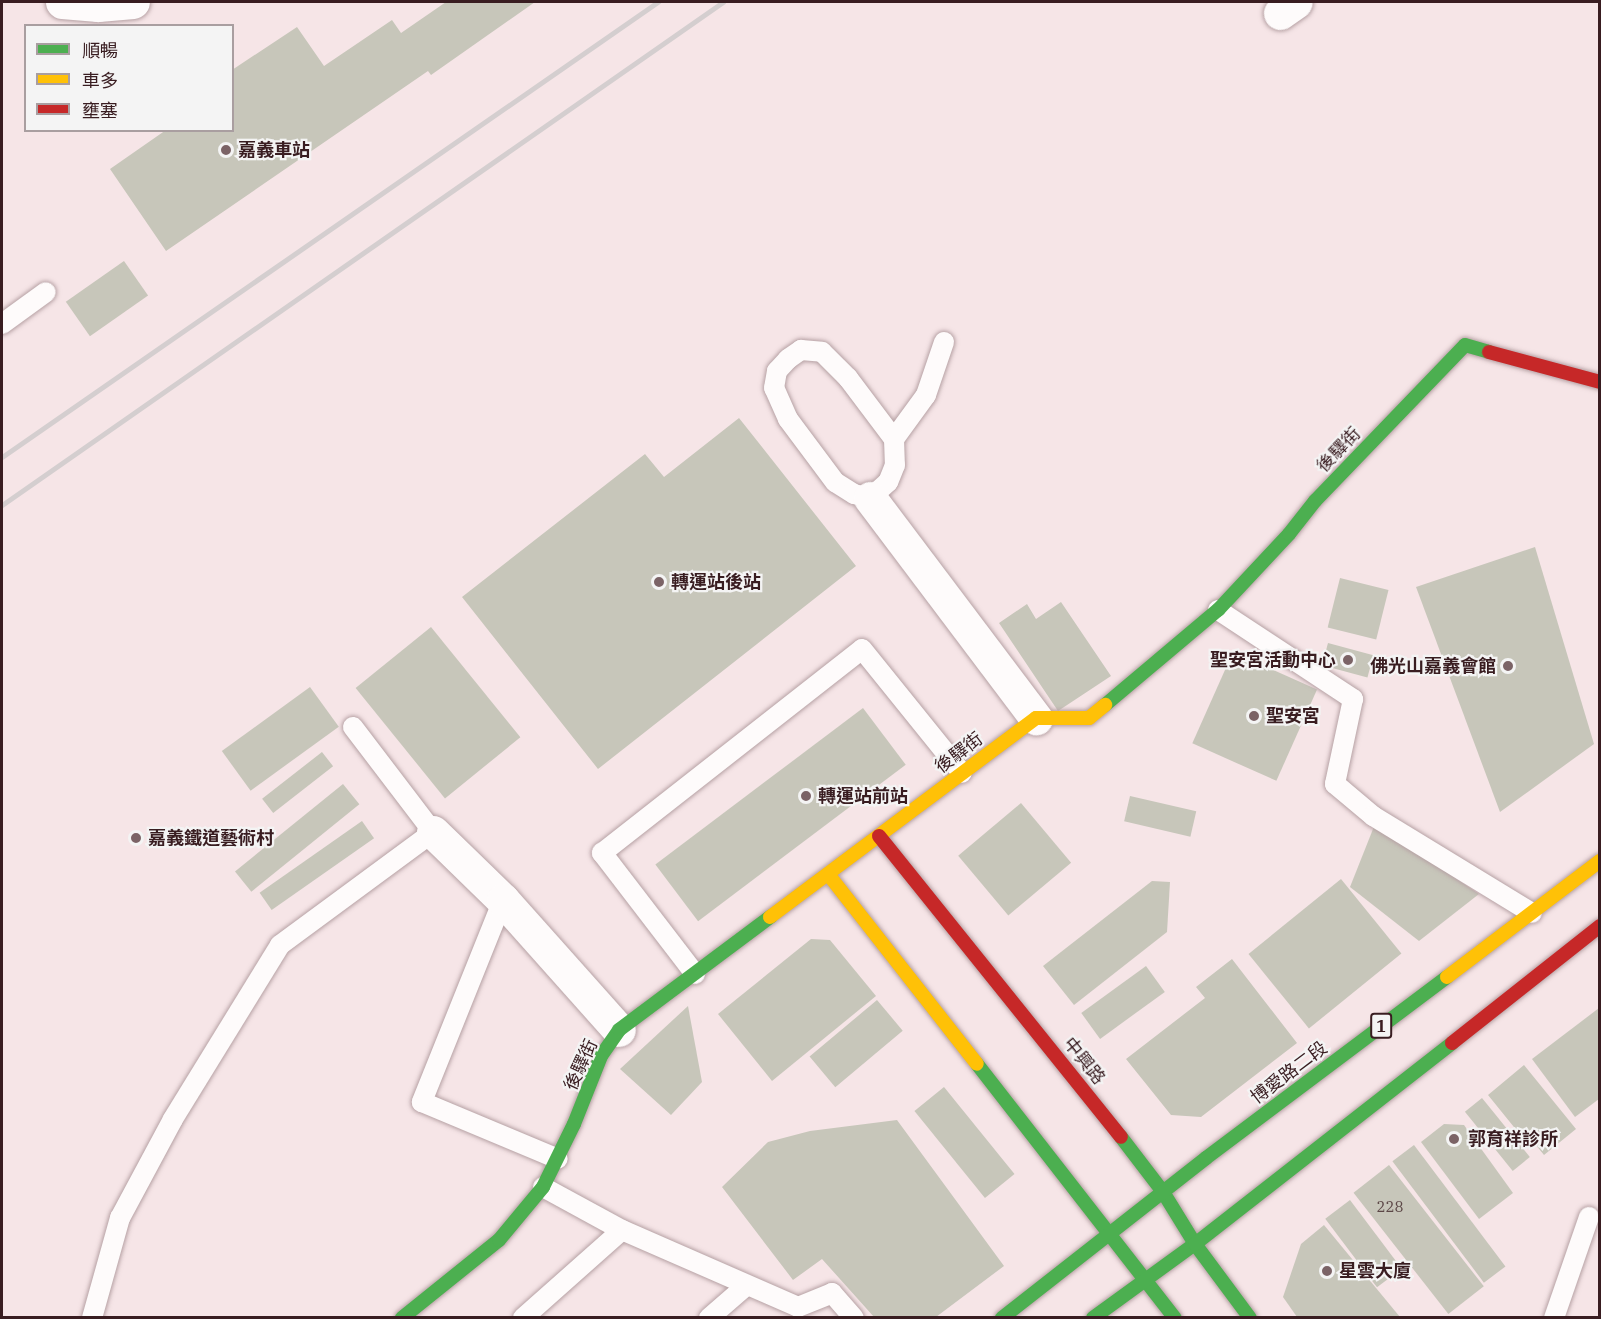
<!DOCTYPE html>
<meta charset="utf-8">
<style>
body{margin:0}
#map{position:relative;width:1601px;height:1319px;overflow:hidden;background:#f6e5e7;font-family:"IBM Plex Serif","Noto Sans TC",serif}
div>[style]{position:absolute}
[style*='--x']{left:calc(var(--x)*1px);top:calc(var(--y)*1px);width:calc(var(--w)*1px);rotate:calc(var(--a)*1deg)}
.building>*{inset:0;background:#c7c6ba;transform-origin:0 0}
.roads{filter:drop-shadow(0 0 2px #b6a1a4) drop-shadow(0 0 2px #b6a1a4)}
.lane>*{height:20px;margin:-10px;padding:0 10px;transform-origin:10px;border-radius:10px;background:#fefbfb}
.street>*{height:33px;margin:-16.5px;padding:0 16.5px;transform-origin:16.5px;border-radius:16.5px;background:#fefbfb}
.fast>*{height:14px;margin:-7px;padding:0 7px;transform-origin:7px;border-radius:7px;background:#4caf50}
.slow>*{height:14px;margin:-7px;padding:0 7px;transform-origin:7px;border-radius:7px;background:#ffc107}
.jam>*{height:14px;margin:-7px;padding:0 7px;transform-origin:7px;border-radius:7px;background:#c62828}
.rail>*{height:4.5px;margin:-2.25px;padding:0 2.25px;transform-origin:2.25px;border-radius:2.25px;background:#d4cecf}
.dots>*{width:16px;height:16px;translate:-50% -50%;box-sizing:border-box;border:3px solid #f4f4f4;border-radius:50%}
span{translate:-50% -50%;white-space:nowrap;text-align:center;line-height:1.15;-webkit-text-stroke:4.5px #f4f4f4;paint-order:stroke}
.number-label{font-size:15px;color:#5c4747}
.number-label span{-webkit-text-stroke-width:0}
.shield-label span{padding:2px 4px;background:#f4f4f4;border:2px solid;border-radius:4px;-webkit-text-stroke-width:0}
.shield-label{font-size:16px;color:#391d21;font-weight:700}
.poi-label{font-size:18px;color:#391d21;font-weight:700}
.left{translate:0 -50%;text-align:left}
.right{translate:-100% -50%;text-align:right}
.street-label{font-size:18px;color:#391d21}
.frame{position:absolute;inset:0;border:3px solid #391d21;pointer-events:none}
.legend{position:absolute;left:24px;top:24px;width:210px;height:108px;box-sizing:border-box;background:#f4f4f4;border:2px solid #a99ea0;margin:0;padding:8px 10px;list-style:none;font-size:18px;color:#391d21}
.legend li{display:flex;align-items:center;gap:12px;height:30px}
.legend b{width:30px;border:2px solid #a99ea0}
</style>
<div id="map">
<div class="building">
<i style="clip-path:polygon(446px 2px,535px 2px,431px 75px,428px 71px,166px 251px,110px 169px,166px 130px,232px 130px,232px 70px,297px 27px,324px 66px,392px 20px,401px 33px)"></i>
<i style="left:124px;top:261px;width:42px;height:71px;rotate:55deg"></i>
<i style="clip-path:polygon(739px 418px,856px 566px,598px 769px,462px 597px,645px 454px,664px 477px)"></i>
<i style="clip-path:polygon(1535px 547px,1594px 744px,1500px 812px,1416px 587px)"></i>
<i style="left:1340px;top:578px;width:50px;height:51px;rotate:14deg"></i>
<i style="clip-path:polygon(1061px 602px,1111px 676px,1058px 711px,999px 623px,1027px 604px,1036px 619px)"></i>
<i style="left:431px;top:627px;width:142px;height:97px;rotate:51deg"></i>
<i style="left:1328px;top:643px;width:47px;height:23px;rotate:15deg"></i>
<i style="left:1233px;top:652px;width:92px;height:100px;rotate:24deg"></i>
<i style="left:310px;top:687px;width:49px;height:109px;rotate:54deg"></i>
<i style="left:863px;top:708px;width:71px;height:260px;rotate:53deg"></i>
<i style="left:322px;top:752px;width:18px;height:76px;rotate:52deg"></i>
<i style="left:343px;top:784px;width:26px;height:139px;rotate:51deg"></i>
<i style="left:1130px;top:796px;width:68px;height:26px;rotate:13deg"></i>
<i style="left:1021px;top:803px;width:78px;height:82px;rotate:50deg"></i>
<i style="left:362px;top:821px;width:21px;height:125px;rotate:55deg"></i>
<i style="clip-path:polygon(1375px 824px,1479px 894px,1419px 941px,1350px 887px)"></i>
<i style="left:1341px;top:879px;width:96px;height:119px;rotate:51deg"></i>
<i style="clip-path:polygon(1152px 881px,1170px 882px,1167px 932px,1074px 1005px,1043px 966px)"></i>
<i style="clip-path:polygon(811px 939px,830px 940px,876px 996px,772px 1081px,718px 1014px)"></i>
<i style="clip-path:polygon(1232px 959px,1297px 1043px,1201px 1117px,1171px 1115px,1126px 1059px,1205px 998px,1196px 987px)"></i>
<i style="left:1146px;top:966px;width:32px;height:80px;rotate:54deg"></i>
<i style="left:877px;top:1000px;width:40px;height:88px;rotate:50deg"></i>
<i style="clip-path:polygon(688px 1006px,702px 1082px,671px 1115px,620px 1069px)"></i>
<i style="clip-path:polygon(1599px 1008px,1599px 1099px,1575px 1117px,1532px 1059px)"></i>
<i style="clip-path:polygon(1524px 1065px,1576px 1129px,1544px 1155px,1526px 1133px,1522px 1137px,1488px 1095px)"></i>
<i style="left:944px;top:1087px;width:112px;height:38px;rotate:51deg"></i>
<i style="left:1482px;top:1098px;width:76px;height:22px;rotate:51deg"></i>
<i style="clip-path:polygon(897px 1120px,1004px 1266px,936px 1317px,874px 1317px,822px 1259px,793px 1280px,722px 1187px,768px 1142px,810px 1131px)"></i>
<i style="clip-path:polygon(1444px 1124px,1464px 1125px,1513px 1193px,1479px 1219px,1421px 1142px)"></i>
<i style="left:1414px;top:1145px;width:152px;height:27px;rotate:53deg"></i>
<i style="left:1389px;top:1165px;width:154px;height:45px;rotate:52deg"></i>
<i style="left:1350px;top:1200px;width:86px;height:31px;rotate:53deg"></i>
<i style="clip-path:polygon(1324px 1225px,1400px 1317px,1297px 1317px,1283px 1297px,1301px 1244px)"></i>
</div>
<div class="roads">
<div class="lane">
<i style="--x:2;--y:324;--w:54;--a:-36"></i>
<i style="--x:801;--y:350;--w:21;--a:5"></i>
<i style="--x:822;--y:352;--w:37;--a:45"></i>
<i style="--x:848;--y:378;--w:76;--a:53"></i>
<i style="--x:894;--y:439;--w:26;--a:88"></i>
<i style="--x:895;--y:465;--w:18;--a:112"></i>
<i style="--x:888;--y:482;--w:24;--a:138"></i>
<i style="--x:870;--y:498;--w:16;--a:-166"></i>
<i style="--x:854;--y:494;--w:22;--a:-148"></i>
<i style="--x:835;--y:482;--w:79;--a:-126.7"></i>
<i style="--x:788;--y:419;--w:34;--a:-114"></i>
<i style="--x:774;--y:388;--w:17;--a:-80"></i>
<i style="--x:777;--y:371;--w:16;--a:-47"></i>
<i style="--x:788;--y:359;--w:16;--a:-35"></i>
<i style="--x:894;--y:439;--w:54;--a:-54"></i>
<i style="--x:926;--y:395;--w:56;--a:-71.2"></i>
<i style="--x:1218;--y:610;--w:162;--a:33.4"></i>
<i style="--x:1353;--y:699;--w:87;--a:102"></i>
<i style="--x:1335;--y:784;--w:50;--a:40.1"></i>
<i style="--x:1373;--y:816;--w:186;--a:31.4"></i>
<i style="--x:503;--y:900;--w:218;--a:111.9"></i>
<i style="--x:422;--y:1102;--w:147;--a:22.7"></i>
<i style="--x:695;--y:974;--w:153;--a:-127.5"></i>
<i style="--x:602;--y:853;--w:330;--a:-38.1"></i>
<i style="--x:862;--y:649;--w:159;--a:51.1"></i>
<i style="--x:543;--y:1187;--w:90;--a:28.6"></i>
<i style="--x:622;--y:1230;--w:192;--a:23.6"></i>
<i style="--x:798;--y:1307;--w:37;--a:-22"></i>
<i style="--x:832;--y:1293;--w:33;--a:49"></i>
<i style="--x:92;--y:1318;--w:104;--a:-74.4"></i>
<i style="--x:120;--y:1218;--w:112;--a:-61.8"></i>
<i style="--x:173;--y:1119;--w:204;--a:-58.4"></i>
<i style="--x:280;--y:945;--w:190;--a:-36.4"></i>
<i style="--x:433;--y:832;--w:132;--a:-127.3"></i>
<i style="--x:523;--y:1318;--w:132;--a:-41.6"></i>
<i style="--x:709;--y:1318;--w:50;--a:-41"></i>
<i style="--x:1554;--y:1318;--w:107;--a:-70.9"></i>
</div>
<div class="street">
<i style="--x:62;--y:2;--w:36;--a:5"></i>
<i style="--x:98;--y:5;--w:35;--a:-5"></i>
<i style="--x:1280;--y:13;--w:19;--a:-35"></i>
<i style="--x:870;--y:498;--w:276;--a:53"></i>
<i style="--x:433;--y:832;--w:98;--a:44.2"></i>
<i style="--x:503;--y:900;--w:174;--a:48.3"></i>
</div>
<div class="fast">
<i style="--x:1105;--y:705;--w:148;--a:-40.1"></i>
<i style="--x:1218;--y:610;--w:104;--a:-46.9"></i>
<i style="--x:1289;--y:534;--w:42;--a:-51.8"></i>
<i style="--x:1315;--y:501;--w:216;--a:-46.1"></i>
<i style="--x:1465;--y:345;--w:25;--a:16"></i>
<i style="--x:977;--y:1064;--w:322;--a:52.1"></i>
<i style="--x:1121;--y:1137;--w:69;--a:52.6"></i>
<i style="--x:1163;--y:1192;--w:61;--a:58.4"></i>
<i style="--x:1195;--y:1244;--w:92;--a:53.4"></i>
<i style="--x:402;--y:1318;--w:124;--a:-38.8"></i>
<i style="--x:499;--y:1240;--w:69;--a:-50.3"></i>
<i style="--x:543;--y:1187;--w:70;--a:-63.8"></i>
<i style="--x:574;--y:1124;--w:73;--a:-68.3"></i>
<i style="--x:601;--y:1056;--w:32;--a:-55"></i>
<i style="--x:619;--y:1030;--w:189;--a:-36.8"></i>
<i style="--x:1002;--y:1318;--w:259;--a:-38.1"></i>
<i style="--x:1206;--y:1158;--w:301;--a:-36.9"></i>
<i style="--x:1093;--y:1318;--w:126;--a:-36"></i>
<i style="--x:1195;--y:1244;--w:326;--a:-38"></i>
</div>
<div class="slow">
<i style="--x:828;--y:874;--w:241;--a:51.9"></i>
<i style="--x:770;--y:917;--w:332;--a:-36.8"></i>
<i style="--x:1036;--y:718;--w:53;--a:0"></i>
<i style="--x:1089;--y:718;--w:21;--a:-39"></i>
<i style="--x:1447;--y:977;--w:192;--a:-37.2"></i>
</div>
<div class="jam">
<i style="--x:1489;--y:352;--w:115;--a:15.1"></i>
<i style="--x:879;--y:836;--w:386;--a:51.2"></i>
<i style="--x:1452;--y:1043;--w:189;--a:-38.3"></i>
</div>
</div>
<div class="rail">
<i style="--x:2;--y:457;--w:798;--a:-34.75"></i>
<i style="--x:2;--y:505;--w:879;--a:-34.9"></i>
</div>
<div class="dots">
<i style="left:226px;top:150px;background:#7b6366"></i>
<i style="left:659px;top:582px;background:#7b6366"></i>
<i style="left:1348px;top:660px;background:#7b6366"></i>
<i style="left:1508px;top:666px;background:#7b6366"></i>
<i style="left:1254px;top:716px;background:#7b6366"></i>
<i style="left:806px;top:796px;background:#7b6366"></i>
<i style="left:136px;top:838px;background:#7b6366"></i>
<i style="left:1454px;top:1139px;background:#7b6366"></i>
<i style="left:1327px;top:1271px;background:#7b6366"></i>
</div>
<div class="number-label">
<span style="left:1390px;top:1207px">228</span>
</div>
<div class="shield-label">
<span style="left:1381px;top:1026px">1</span>
</div>
<div class="poi-label">
<span class="left" style="left:238px;top:150px">嘉義車站</span>
<span class="left" style="left:671px;top:582px">轉運站後站</span>
<span class="right" style="left:1336px;top:660px">聖安宮活動中心</span>
<span class="right" style="left:1496px;top:666px">佛光山嘉義會館</span>
<span class="left" style="left:1266px;top:716px">聖安宮</span>
<span class="left" style="left:818px;top:796px">轉運站前站</span>
<span class="left" style="left:148px;top:838px">嘉義鐵道藝術村</span>
<span class="left" style="left:1468px;top:1139px">郭育祥診所</span>
<span class="left" style="left:1339px;top:1271px">星雲大廈</span>
</div>
<div class="street-label">
<span style="left:1339px;top:450px;rotate:-46deg">後驛街</span>
<span style="left:959px;top:753px;rotate:-37deg">後驛街</span>
<span style="left:1084px;top:1061px;rotate:51deg">中興路</span>
<span style="left:581px;top:1065px;rotate:-65deg">後驛街</span>
<span style="left:1289px;top:1073px;rotate:-37deg">博愛路二段</span>
</div>
<div class="frame"></div>
<ul class="legend">
<li><b style="height:8px;background:#4caf50"></b>順暢</li>
<li><b style="height:8px;background:#ffc107"></b>車多</li>
<li><b style="height:8px;background:#c62828"></b>壅塞</li>
</ul>
</div>
